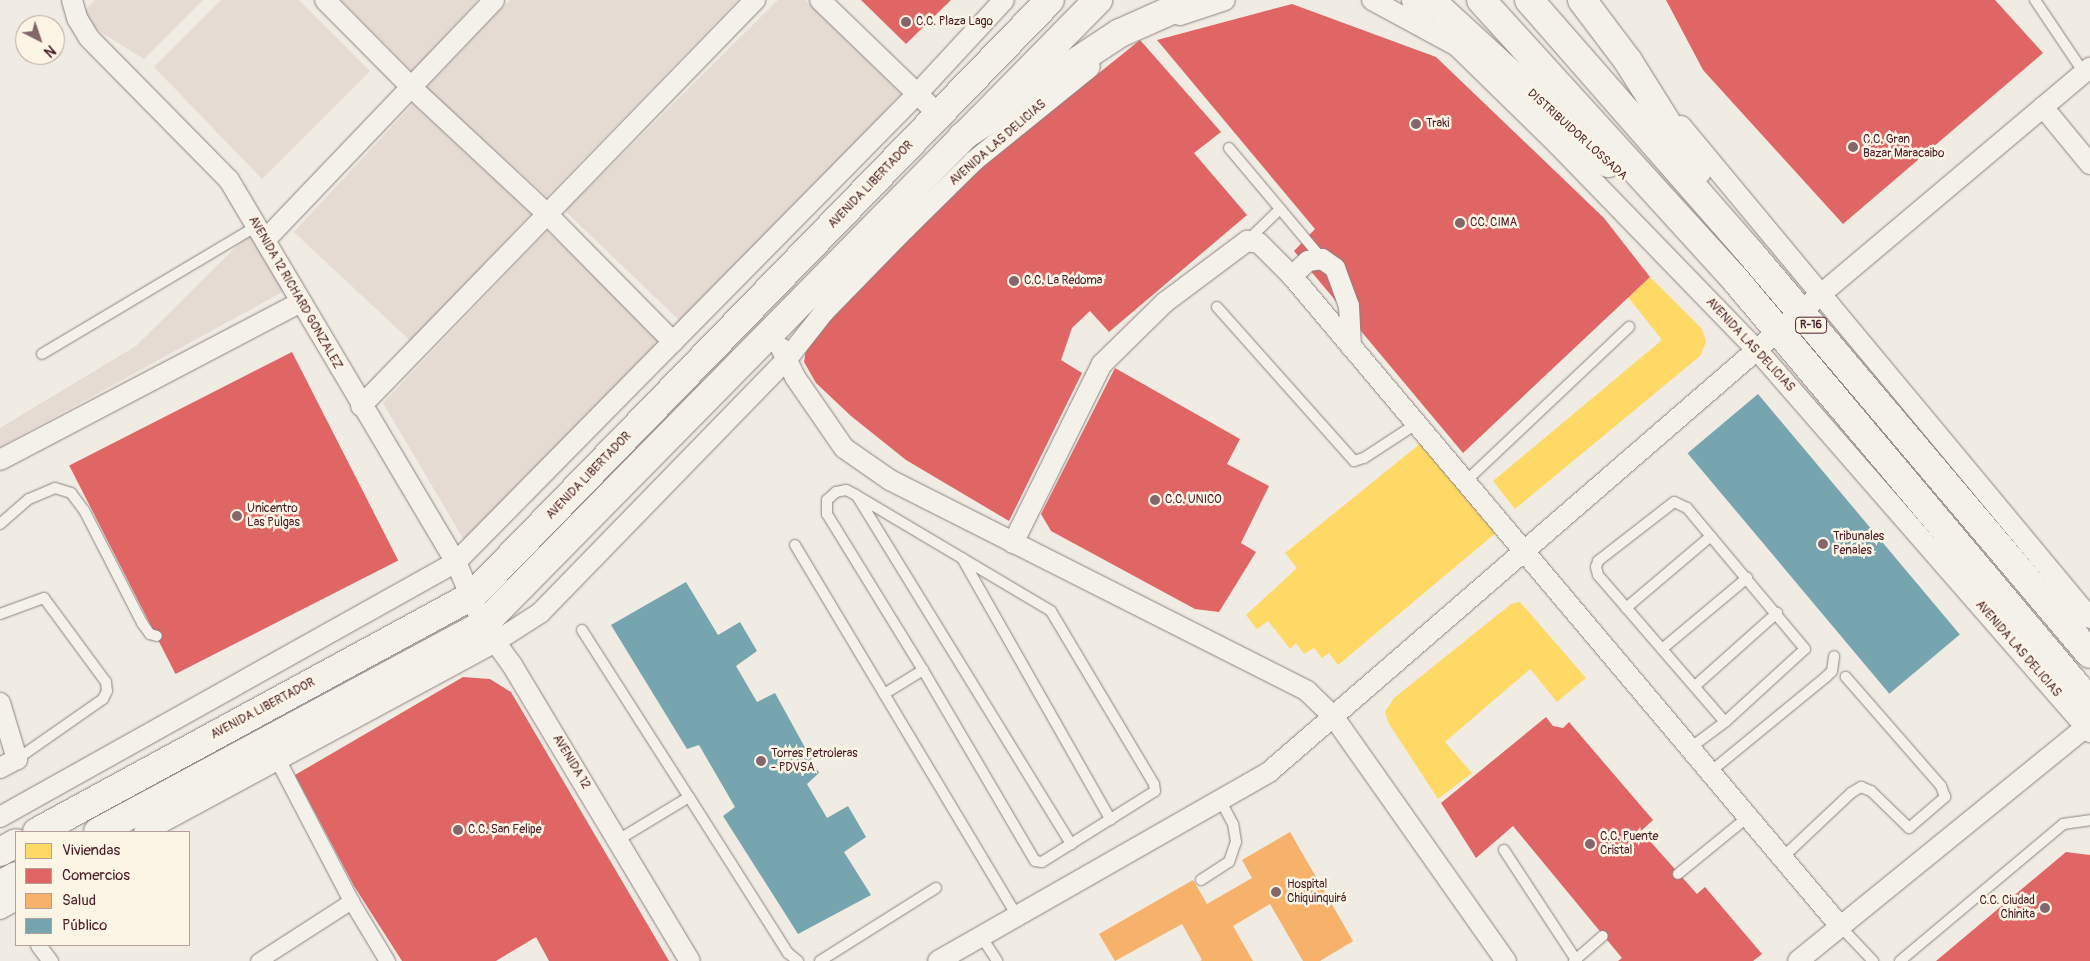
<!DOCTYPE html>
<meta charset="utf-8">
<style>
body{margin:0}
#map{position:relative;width:2090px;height:961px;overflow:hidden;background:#f0ebe3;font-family:Pangolin,sans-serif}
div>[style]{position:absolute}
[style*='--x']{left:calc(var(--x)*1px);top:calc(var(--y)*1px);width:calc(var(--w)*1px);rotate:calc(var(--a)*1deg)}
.built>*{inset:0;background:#e6dbd2;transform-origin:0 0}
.homes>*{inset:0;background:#ffd966}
.shops>*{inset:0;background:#e06666;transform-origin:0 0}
.health>*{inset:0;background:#f6b26b}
.public>*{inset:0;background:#76a5af;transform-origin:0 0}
.roads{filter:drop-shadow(0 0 1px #8d8281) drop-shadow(0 0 1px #8d8281)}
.service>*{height:10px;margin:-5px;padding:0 5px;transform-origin:5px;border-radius:5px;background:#f4f1eb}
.pedestrian>*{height:15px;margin:-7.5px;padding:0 7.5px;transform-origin:7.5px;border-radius:7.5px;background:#f4f1eb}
.minor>*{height:20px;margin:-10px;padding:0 10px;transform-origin:10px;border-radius:10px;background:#f4f1eb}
.secondary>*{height:28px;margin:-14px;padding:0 14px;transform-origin:14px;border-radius:14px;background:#f4f1eb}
.primary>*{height:28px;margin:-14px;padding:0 14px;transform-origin:14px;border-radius:14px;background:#f4f1eb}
.dots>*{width:14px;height:14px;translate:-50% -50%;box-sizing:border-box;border:2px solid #fcf5e5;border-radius:50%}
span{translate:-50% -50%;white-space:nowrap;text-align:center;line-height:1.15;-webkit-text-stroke:5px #fcf5e5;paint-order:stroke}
.shield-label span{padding:1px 4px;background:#fcf5e5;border:1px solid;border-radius:4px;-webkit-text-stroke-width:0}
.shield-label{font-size:11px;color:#4a1f2b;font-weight:700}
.poi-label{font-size:12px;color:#4a1f2b}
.left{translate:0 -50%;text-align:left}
.right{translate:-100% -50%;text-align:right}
.street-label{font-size:12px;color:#4a1f2b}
.legend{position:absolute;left:15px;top:831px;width:175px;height:115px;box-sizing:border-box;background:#fcf5e5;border:1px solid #b59f9b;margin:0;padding:6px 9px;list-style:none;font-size:15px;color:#4a1f2b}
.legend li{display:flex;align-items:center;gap:10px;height:25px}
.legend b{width:25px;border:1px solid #b59f9b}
.north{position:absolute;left:15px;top:15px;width:50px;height:50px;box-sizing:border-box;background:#fcf5e5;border:1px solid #b59f9b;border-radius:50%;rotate:139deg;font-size:14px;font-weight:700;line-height:20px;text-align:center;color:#4a1f2b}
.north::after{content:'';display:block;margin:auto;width:18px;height:22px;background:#84666b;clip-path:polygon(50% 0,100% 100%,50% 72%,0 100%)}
</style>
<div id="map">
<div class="built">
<i style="clip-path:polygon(95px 0,203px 0,144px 59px,78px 18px)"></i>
<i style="clip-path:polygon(221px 0,299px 0,370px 71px,262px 179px,154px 67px)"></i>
<i style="clip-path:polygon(341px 0,478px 0,412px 71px)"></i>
<i style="clip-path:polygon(510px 0,738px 0,547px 197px,426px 88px)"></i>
<i style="clip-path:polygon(778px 0,805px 0,901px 94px,683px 324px,565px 211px)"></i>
<i style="left:413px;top:104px;width:161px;height:175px;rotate:43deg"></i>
<i style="clip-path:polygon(547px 231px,661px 342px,467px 545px,383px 403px)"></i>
<i style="clip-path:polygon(250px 233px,284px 291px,0 447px,0 428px,136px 346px)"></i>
</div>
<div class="homes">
<i style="clip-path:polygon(1650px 277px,1702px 329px,1706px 342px,1700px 356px,1515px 509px,1493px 481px,1662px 340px,1628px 297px)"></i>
<i style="clip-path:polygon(1421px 443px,1497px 532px,1338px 665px,1329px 653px,1322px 658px,1314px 648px,1304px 654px,1296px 643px,1290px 649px,1268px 621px,1257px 629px,1246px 615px,1297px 568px,1285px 553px)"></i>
<i style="clip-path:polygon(1520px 602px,1586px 678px,1557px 702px,1530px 669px,1445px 742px,1472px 773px,1438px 799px,1389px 724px,1385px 712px,1394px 698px,1511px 604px)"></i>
</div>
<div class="shops">
<i style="clip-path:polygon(861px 0,951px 0,906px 44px)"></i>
<i style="clip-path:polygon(1666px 0,1995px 0,2043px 53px,1843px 224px,1703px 70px)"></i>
<i style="clip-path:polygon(1292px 4px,1436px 57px,1604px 218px,1650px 277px,1463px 453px,1294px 251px,1315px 229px,1157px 40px)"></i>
<i style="clip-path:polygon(1140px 40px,1221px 132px,1194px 153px,1247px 215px,1109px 332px,1090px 311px,1072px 328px,1061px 360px,1082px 373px,1009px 521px,906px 460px,851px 416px,816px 383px,804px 362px,808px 336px,872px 266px,986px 164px)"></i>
<i style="left:292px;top:352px;width:234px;height:250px;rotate:63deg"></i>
<i style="clip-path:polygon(1115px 368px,1240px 439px,1227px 464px,1269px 486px,1241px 543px,1256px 552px,1219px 612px,1195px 609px,1051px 531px,1041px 514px)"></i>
<i style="clip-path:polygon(463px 677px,490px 679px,511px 692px,669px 961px,549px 961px,536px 937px,496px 961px,402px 961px,354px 886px,295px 775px)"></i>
<i style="clip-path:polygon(1546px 717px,1553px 726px,1563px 728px,1569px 722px,1653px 820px,1641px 831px,1697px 894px,1705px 887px,1762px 954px,1753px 961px,1618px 961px,1622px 958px,1513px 826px,1476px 858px,1441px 803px)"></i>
<i style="clip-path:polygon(2066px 852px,2090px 855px,2090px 961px,1936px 961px)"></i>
</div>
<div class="health">
<i style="clip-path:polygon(1290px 832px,1353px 941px,1320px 961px,1303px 961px,1270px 904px,1233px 926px,1253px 961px,1200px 961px,1202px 960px,1182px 924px,1115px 961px,1099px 934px,1193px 880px,1207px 904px,1252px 878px,1242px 860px)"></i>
</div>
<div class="public">
<i style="left:1758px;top:394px;width:314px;height:92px;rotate:50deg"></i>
<i style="clip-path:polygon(686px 582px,718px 635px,740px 622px,757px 651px,736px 666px,757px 702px,775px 693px,819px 773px,807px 784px,827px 818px,848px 806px,866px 837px,844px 852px,871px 895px,798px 934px,723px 816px,735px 807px,699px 745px,687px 749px,611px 625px)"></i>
</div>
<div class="roads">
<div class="service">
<i style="--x:2035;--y:0;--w:88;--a:56.1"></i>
<i style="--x:1229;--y:148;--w:145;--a:50"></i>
<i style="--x:1247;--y:241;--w:46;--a:-44.1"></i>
<i style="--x:1217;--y:307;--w:206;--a:48.3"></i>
<i style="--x:1354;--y:461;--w:10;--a:-17"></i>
<i style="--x:1364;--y:458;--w:62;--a:-33.2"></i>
<i style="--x:42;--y:354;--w:250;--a:-30.8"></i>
<i style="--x:1465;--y:482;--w:226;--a:-43.4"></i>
<i style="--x:857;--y:496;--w:409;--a:58.4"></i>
<i style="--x:0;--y:524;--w:38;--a:-41"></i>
<i style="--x:29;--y:499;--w:28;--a:-23"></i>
<i style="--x:55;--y:488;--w:17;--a:17"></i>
<i style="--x:71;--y:493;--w:21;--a:53"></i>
<i style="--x:84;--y:510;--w:127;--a:62.8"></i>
<i style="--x:142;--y:623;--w:14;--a:54"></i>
<i style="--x:150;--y:634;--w:7;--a:16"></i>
<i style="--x:795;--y:545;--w:432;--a:59.1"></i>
<i style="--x:962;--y:558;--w:301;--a:60.4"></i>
<i style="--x:1626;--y:608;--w:111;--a:-40.3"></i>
<i style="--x:0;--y:614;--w:47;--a:-20"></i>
<i style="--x:44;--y:598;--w:104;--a:53.6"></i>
<i style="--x:106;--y:682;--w:9;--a:84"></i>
<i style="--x:107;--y:691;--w:9;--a:117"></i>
<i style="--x:103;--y:699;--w:105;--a:145.1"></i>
<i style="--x:582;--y:630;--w:198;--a:57.4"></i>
<i style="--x:1662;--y:649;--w:111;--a:-39.9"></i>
<i style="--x:1695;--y:686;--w:110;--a:-41.7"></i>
<i style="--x:884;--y:694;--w:46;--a:-31.6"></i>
<i style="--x:923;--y:670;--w:221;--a:59.6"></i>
<i style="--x:1035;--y:861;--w:7;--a:8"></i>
<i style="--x:1042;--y:862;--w:133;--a:-32.1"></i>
<i style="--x:1155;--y:791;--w:7;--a:-98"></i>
<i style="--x:1154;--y:784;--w:201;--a:-120.8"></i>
<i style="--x:1051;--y:611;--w:227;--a:-149.3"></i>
<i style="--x:856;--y:495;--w:11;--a:-153"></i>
<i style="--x:846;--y:490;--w:10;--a:169"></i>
<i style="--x:836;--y:492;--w:12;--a:138"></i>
<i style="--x:827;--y:500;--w:14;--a:90"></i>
<i style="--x:827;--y:514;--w:183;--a:58.4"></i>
<i style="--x:1690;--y:748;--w:44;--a:-36.6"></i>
<i style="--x:1725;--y:722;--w:108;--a:-42.4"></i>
<i style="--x:1805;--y:649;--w:184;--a:-129.9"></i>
<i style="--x:1687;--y:508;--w:14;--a:-155"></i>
<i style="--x:1674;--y:502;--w:96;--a:142.2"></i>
<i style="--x:1598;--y:561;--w:6;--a:108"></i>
<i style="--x:1596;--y:567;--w:8;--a:76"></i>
<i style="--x:1598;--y:575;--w:194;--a:49.2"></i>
<i style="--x:1710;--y:772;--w:150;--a:-39.3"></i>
<i style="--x:1826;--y:677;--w:8;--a:-45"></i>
<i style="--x:1832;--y:671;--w:15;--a:-82"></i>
<i style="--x:618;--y:840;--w:83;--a:-31.2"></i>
<i style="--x:689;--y:797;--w:185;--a:57.6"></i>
<i style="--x:788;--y:953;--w:13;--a:39"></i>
<i style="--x:1504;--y:850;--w:133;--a:56.7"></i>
<i style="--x:1782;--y:858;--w:95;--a:-43.3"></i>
<i style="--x:1851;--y:793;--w:12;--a:-31"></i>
<i style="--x:1861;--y:787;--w:11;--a:22"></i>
<i style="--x:1871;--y:791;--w:53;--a:44.2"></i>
<i style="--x:1909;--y:828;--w:48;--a:-40.7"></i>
<i style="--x:1945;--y:797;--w:12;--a:-110"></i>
<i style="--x:1941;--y:786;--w:145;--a:-131.1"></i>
<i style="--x:1678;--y:874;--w:90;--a:-39.2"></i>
<i style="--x:1201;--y:880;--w:33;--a:-33"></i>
<i style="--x:1229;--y:862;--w:21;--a:-71"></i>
<i style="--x:1236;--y:842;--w:18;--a:-99"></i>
<i style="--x:1233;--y:824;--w:27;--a:-118"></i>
<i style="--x:1839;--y:925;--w:50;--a:46.6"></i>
<i style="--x:981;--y:936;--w:30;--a:57"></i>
<i style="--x:820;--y:961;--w:137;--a:-32.2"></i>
<i style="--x:1574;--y:961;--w:38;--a:-41"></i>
<i style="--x:1900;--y:961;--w:213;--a:-40"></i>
<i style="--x:2063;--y:824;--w:27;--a:-8"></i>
</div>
<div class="pedestrian">
<i style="--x:273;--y:751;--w:169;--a:62.5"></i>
<i style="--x:351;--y:901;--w:70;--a:59"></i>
<i style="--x:38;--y:945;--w:20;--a:53"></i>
<i style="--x:258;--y:961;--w:111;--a:-32.8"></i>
</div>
<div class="minor">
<i style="--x:72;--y:0;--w:19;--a:74"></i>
<i style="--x:77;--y:18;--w:23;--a:59"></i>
<i style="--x:89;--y:38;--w:199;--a:45.4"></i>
<i style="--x:229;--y:180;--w:444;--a:59.3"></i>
<i style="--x:456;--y:562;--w:69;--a:66.8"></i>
<i style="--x:483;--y:625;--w:49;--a:54.1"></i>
<i style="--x:512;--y:665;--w:345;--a:59"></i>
<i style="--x:325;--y:0;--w:122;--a:45.3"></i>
<i style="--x:411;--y:87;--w:185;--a:43"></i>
<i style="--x:546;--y:213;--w:181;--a:45.4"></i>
<i style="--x:820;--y:0;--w:165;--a:44"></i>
<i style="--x:1372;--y:0;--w:97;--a:28.4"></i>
<i style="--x:1457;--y:46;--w:141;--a:44.4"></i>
<i style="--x:1558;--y:145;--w:286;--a:45.9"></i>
<i style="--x:1757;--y:350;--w:507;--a:48.92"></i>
<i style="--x:1180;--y:15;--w:47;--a:-18.4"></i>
<i style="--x:2043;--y:107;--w:74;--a:50.5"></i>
<i style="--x:1681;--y:126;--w:640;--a:50.26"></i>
<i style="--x:266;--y:239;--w:330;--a:-46.3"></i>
<i style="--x:1292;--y:276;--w:22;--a:-43"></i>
<i style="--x:1308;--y:261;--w:14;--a:-8"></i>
<i style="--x:1322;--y:259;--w:16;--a:35"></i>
<i style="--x:1335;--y:268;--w:40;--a:69.8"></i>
<i style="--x:1349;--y:306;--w:41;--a:87.2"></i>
<i style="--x:781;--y:348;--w:32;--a:64"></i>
<i style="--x:795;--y:377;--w:86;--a:55.4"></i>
<i style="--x:844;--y:448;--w:56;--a:34.8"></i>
<i style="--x:890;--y:480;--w:467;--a:26.8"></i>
<i style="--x:1307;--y:691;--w:36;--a:44"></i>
<i style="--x:1333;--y:716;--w:300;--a:54.8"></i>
<i style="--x:361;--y:406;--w:566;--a:-45.86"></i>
<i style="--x:0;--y:460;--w:338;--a:-27.7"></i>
<i style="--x:1013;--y:543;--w:200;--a:-63.6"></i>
<i style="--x:1102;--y:364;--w:87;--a:-44.5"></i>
<i style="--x:1164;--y:303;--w:104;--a:-36.8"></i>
<i style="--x:1247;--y:241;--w:12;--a:9"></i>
<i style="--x:1259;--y:243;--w:47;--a:45"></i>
<i style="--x:1292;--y:276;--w:849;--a:49.87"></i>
<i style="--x:0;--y:703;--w:59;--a:73.1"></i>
<i style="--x:17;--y:759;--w:19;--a:152"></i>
<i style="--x:0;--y:817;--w:522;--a:-29.21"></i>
<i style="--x:456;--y:562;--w:657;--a:-45.43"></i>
<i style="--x:917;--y:94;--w:128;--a:-47.2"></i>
<i style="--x:144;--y:832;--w:399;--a:-28.4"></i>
<i style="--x:495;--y:642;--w:54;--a:-32.8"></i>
<i style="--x:540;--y:613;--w:354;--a:-45.8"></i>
<i style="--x:787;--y:359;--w:60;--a:-51.8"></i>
<i style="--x:824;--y:312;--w:117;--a:-45.7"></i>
<i style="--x:906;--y:228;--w:95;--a:-44.6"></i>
<i style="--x:974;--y:161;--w:149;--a:-39"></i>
<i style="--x:0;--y:909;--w:18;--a:-29"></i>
<i style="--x:938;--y:961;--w:381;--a:-29.7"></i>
<i style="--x:1269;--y:772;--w:729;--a:-40.88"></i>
<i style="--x:1820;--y:295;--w:353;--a:-40.1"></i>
<i style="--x:1798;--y:961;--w:376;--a:-39.1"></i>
</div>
<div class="secondary">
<i style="--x:37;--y:832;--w:495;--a:-28.5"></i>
<i style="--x:472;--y:596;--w:830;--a:-45.88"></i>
<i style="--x:98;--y:832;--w:437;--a:-28.3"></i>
<i style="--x:483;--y:625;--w:877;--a:-45.46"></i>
<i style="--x:0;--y:852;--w:18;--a:-29"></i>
<i style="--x:0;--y:885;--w:18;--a:-29"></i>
</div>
<div class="primary">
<i style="--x:1416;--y:0;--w:26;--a:21"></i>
<i style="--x:1440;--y:9;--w:228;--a:42.5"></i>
<i style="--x:1481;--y:0;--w:376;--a:47.7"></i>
<i style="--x:1734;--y:278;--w:554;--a:49.98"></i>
<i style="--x:1529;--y:0;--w:332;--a:48.8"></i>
<i style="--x:1748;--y:250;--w:529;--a:49.75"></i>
<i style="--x:1582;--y:0;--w:76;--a:53"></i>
<i style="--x:1628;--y:61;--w:130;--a:57.9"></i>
<i style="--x:962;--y:137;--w:189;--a:-33.4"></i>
<i style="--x:1120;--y:33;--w:81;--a:-24"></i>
</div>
</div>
<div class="dots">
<i style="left:906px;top:22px;background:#84666b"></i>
<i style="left:1416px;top:124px;background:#84666b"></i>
<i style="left:1853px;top:147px;background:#84666b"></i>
<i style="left:1460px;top:223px;background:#84666b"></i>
<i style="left:1014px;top:281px;background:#84666b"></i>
<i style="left:1155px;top:500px;background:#84666b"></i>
<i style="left:237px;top:516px;background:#84666b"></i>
<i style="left:1823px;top:544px;background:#84666b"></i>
<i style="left:761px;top:761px;background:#84666b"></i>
<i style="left:458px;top:830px;background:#84666b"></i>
<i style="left:1590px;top:844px;background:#84666b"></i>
<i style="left:1276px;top:892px;background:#84666b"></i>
<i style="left:2045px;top:908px;background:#84666b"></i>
</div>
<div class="shield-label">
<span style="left:1811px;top:325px">R-16</span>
</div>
<div class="poi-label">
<span class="left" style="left:916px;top:22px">C.C. Plaza Lago</span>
<span class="left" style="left:1426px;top:124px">Traki</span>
<span class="left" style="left:1863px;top:147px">C.C. Gran<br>Bazar Maracaibo</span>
<span class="left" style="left:1470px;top:223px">CC. CIMA</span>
<span class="left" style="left:1024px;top:281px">C.C. La Redoma</span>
<span class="left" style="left:1165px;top:500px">C.C. UNICO</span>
<span class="left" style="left:247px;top:516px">Unicentro<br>Las Pulgas</span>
<span class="left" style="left:1833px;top:544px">Tribunales<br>Penales</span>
<span class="left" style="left:771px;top:761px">Torres Petroleras<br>- PDVSA</span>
<span class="left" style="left:468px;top:830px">C.C. San Felipe</span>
<span class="left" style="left:1600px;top:844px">C.C. Puente<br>Cristal</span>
<span class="left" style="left:1287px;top:892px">Hospital<br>Chiquinquirá</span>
<span class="right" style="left:2035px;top:908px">C.C. Ciudad<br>Chinita</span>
</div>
<div class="street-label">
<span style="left:1577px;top:135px;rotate:42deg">DISTRIBUIDOR LOSSADA</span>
<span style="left:998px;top:143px;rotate:-41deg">AVENIDA LAS DELICIAS</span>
<span style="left:871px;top:185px;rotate:-46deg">AVENIDA LIBERTADOR</span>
<span style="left:295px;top:293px;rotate:60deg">AVENIDA 12 RICHARD GONZALEZ</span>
<span style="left:1750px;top:345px;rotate:47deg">AVENIDA LAS DELICIAS</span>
<span style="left:589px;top:476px;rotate:-46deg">AVENIDA LIBERTADOR</span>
<span style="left:2018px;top:649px;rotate:49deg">AVENIDA LAS DELICIAS</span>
<span style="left:263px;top:709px;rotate:-28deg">AVENIDA LIBERTADOR</span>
<span style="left:571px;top:762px;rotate:59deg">AVENIDA 12</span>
</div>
<ul class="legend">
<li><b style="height:14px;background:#ffd966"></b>Viviendas</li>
<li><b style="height:14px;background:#e06666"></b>Comercios</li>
<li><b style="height:14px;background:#f6b26b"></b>Salud</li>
<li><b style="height:14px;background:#76a5af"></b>Público</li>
</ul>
<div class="north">N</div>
</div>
